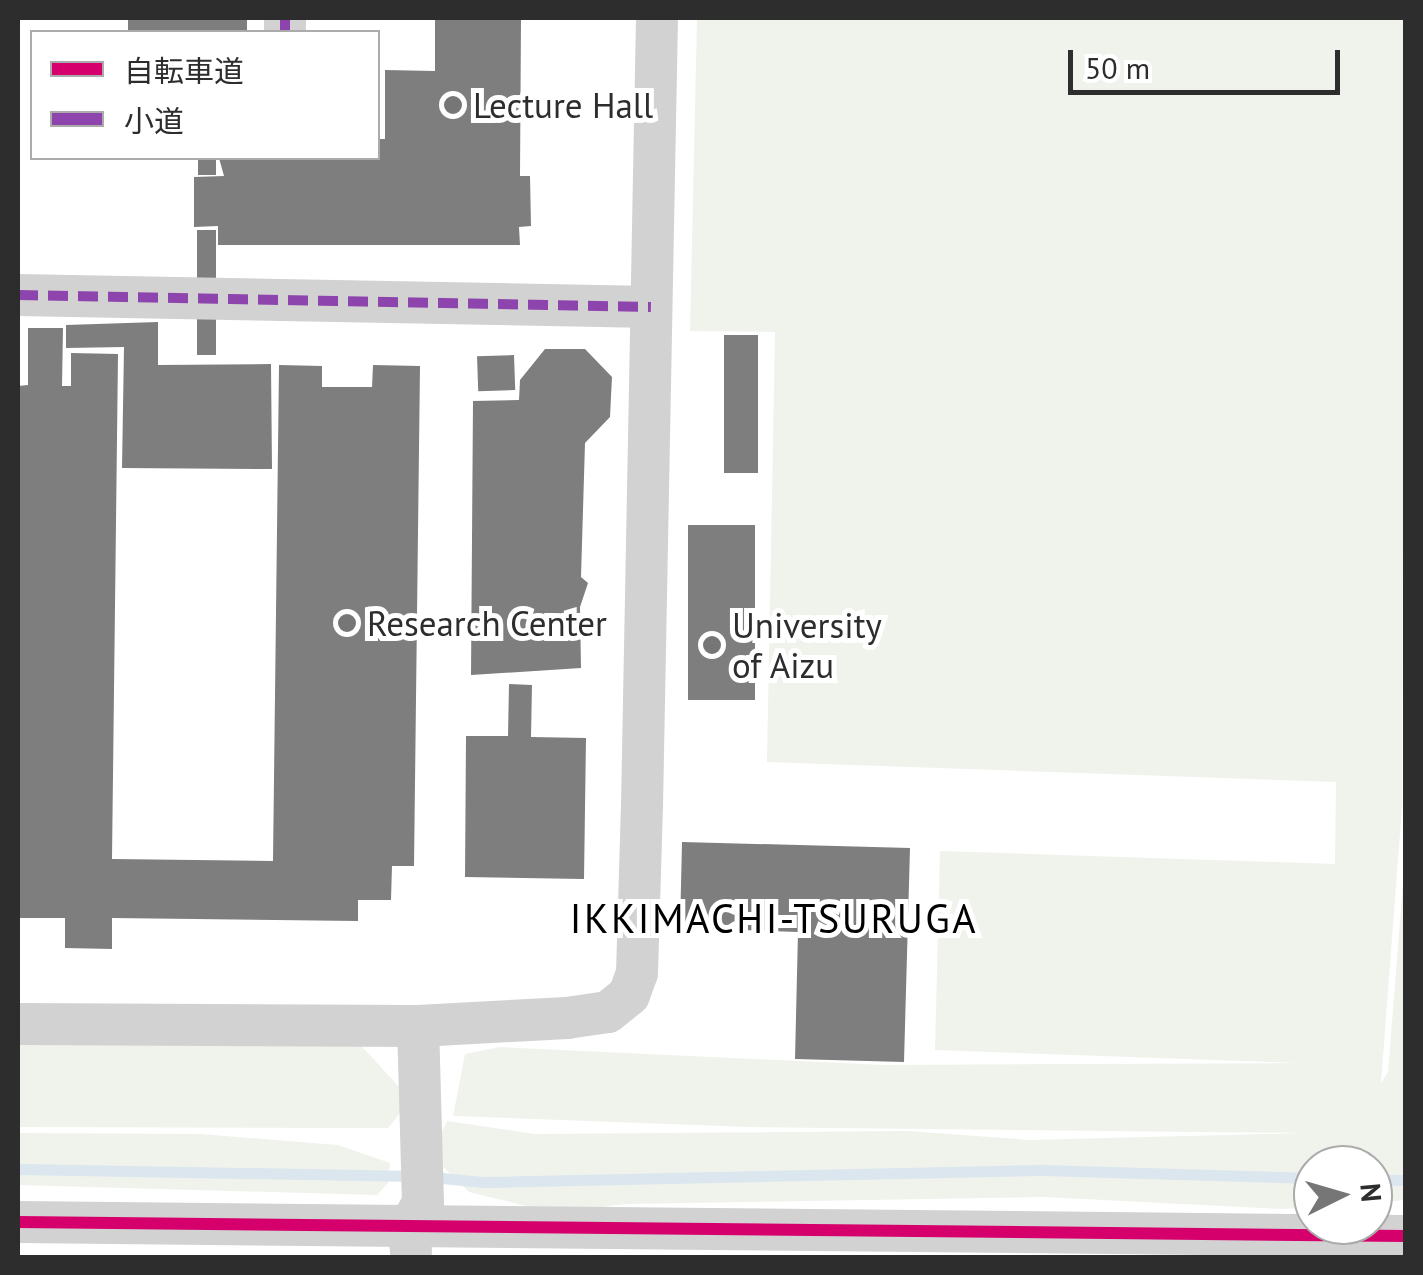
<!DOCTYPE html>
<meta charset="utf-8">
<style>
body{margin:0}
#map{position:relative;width:1423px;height:1275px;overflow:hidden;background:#fff;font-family:"PT Sans","Noto Sans JP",sans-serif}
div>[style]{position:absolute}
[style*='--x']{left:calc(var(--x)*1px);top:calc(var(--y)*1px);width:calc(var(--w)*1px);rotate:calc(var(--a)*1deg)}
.green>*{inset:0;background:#f0f3ec}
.stream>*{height:11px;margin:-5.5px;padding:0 5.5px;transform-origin:5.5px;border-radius:5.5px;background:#dbe6ee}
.building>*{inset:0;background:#7e7e7e;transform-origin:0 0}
.minor>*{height:42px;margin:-21px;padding:0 21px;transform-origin:21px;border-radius:21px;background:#d2d2d2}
.quiet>*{height:10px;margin-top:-5px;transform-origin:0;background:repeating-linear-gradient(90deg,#8e44ad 0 20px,transparent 0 30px)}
.cycleway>*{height:12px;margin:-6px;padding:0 6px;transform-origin:6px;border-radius:6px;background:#d6006c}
.dots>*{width:28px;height:28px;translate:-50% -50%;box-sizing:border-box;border:5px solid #fff;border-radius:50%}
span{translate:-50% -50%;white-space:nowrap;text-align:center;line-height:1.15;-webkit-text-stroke:10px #fff;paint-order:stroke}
.poi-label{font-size:35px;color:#2d2d2d}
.left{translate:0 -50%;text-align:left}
.quarter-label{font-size:40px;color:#000;letter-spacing:2.5px}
.frame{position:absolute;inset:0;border:20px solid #2d2d2d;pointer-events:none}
.legend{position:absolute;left:30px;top:30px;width:350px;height:130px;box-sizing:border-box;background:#fff;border:2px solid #ababab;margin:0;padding:12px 18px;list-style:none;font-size:30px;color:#2d2d2d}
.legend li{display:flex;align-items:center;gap:20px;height:50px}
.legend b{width:50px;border:2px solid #ababab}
.north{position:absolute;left:1293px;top:1145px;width:100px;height:100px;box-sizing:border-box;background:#fff;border:2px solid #ababab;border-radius:50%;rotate:85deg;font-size:28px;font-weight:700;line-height:40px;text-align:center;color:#2d2d2d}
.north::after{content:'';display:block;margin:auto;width:35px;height:45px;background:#767676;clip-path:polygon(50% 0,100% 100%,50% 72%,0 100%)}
.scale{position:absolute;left:1068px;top:50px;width:272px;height:45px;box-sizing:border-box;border:5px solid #2d2d2d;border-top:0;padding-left:12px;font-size:30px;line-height:35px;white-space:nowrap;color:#2d2d2d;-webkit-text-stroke:8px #fff;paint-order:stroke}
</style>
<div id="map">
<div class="green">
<i style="clip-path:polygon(697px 18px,1405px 18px,1402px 807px,1381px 1083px,1388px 1072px,1405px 858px,1405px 1200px,1373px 1203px,1373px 1165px,1313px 1165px,1313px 1207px,1282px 1209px,1044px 1197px,625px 1204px,555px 1213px,469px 1192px,431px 1155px,447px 1121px,535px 1134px,908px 1131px,1030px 1140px,1305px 1133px,749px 1127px,453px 1116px,465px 1054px,500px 1047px,884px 1065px,1299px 1063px,935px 1050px,940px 851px,1335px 864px,1336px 782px,767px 762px,775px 332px,690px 331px)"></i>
<i style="clip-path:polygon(342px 1025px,402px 1090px,405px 1107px,388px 1128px,18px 1127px,18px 1033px)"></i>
<i style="clip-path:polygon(18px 1133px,201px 1134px,338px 1145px,390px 1163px,388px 1183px,377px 1195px,18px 1185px)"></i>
</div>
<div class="stream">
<i style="--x:18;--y:1169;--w:395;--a:1"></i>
<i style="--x:432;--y:1177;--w:51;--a:5.6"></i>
<i style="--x:483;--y:1182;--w:560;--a:-1.23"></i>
<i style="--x:1043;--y:1170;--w:270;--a:1.7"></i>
<i style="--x:1373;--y:1179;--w:33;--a:2"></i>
</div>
<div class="building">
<i style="left:128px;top:18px;width:119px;height:14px"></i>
<i style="clip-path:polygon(435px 18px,521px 18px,520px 176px,530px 176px,531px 226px,519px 227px,520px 245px,218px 245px,218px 226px,194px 227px,194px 177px,224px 176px,219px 158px,378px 158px,378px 139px,385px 139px,385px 70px,435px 71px)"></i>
<i style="left:198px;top:158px;width:18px;height:17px"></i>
<i style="left:197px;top:230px;width:19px;height:125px"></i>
<i style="clip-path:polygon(158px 322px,158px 365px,271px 364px,272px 469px,122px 468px,124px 347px,66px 348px,66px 325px)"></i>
<i style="clip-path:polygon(28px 328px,63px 328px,62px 386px,71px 386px,71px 353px,118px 354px,112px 859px,273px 861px,279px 365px,322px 366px,322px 387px,372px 387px,373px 365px,420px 366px,414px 866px,392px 866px,391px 900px,358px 900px,358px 921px,112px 918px,112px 949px,65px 948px,65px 918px,18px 918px,18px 386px,28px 385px)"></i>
<i style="left:724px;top:335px;width:34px;height:138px"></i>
<i style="clip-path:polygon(545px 349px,585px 349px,612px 377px,610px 417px,585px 443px,581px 577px,588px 583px,580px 607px,581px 668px,471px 675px,473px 401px,519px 400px,520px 380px)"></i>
<i style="left:514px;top:355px;width:35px;height:37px;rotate:88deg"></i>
<i style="left:688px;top:525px;width:67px;height:175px"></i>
<i style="clip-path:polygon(509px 684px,532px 685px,531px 737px,586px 738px,584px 879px,465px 877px,466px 736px,508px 736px)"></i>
<i style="clip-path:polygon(682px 842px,910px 848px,904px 1062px,795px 1059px,798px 932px,680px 928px)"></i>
</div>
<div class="minor">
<i style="--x:285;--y:32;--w:14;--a:-90"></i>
<i style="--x:18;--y:295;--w:633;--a:1.09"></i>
<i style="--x:18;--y:1024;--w:400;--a:0.3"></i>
<i style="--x:418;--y:1026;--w:149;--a:-3.1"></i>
<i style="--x:567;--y:1018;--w:41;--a:-8.3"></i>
<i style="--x:608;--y:1012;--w:27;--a:-39"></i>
<i style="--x:629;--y:995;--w:23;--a:-70"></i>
<i style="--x:637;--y:973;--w:167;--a:-88.3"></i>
<i style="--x:642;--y:806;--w:788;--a:-88.91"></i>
<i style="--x:18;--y:1222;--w:1388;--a:0.58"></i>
<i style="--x:411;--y:1252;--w:24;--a:-95"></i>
<i style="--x:409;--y:1228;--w:29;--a:-61"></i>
<i style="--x:423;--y:1203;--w:177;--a:-91.6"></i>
</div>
<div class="quiet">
<i style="--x:285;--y:32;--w:14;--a:-90"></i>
<i style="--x:18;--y:295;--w:633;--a:1.09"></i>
</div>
<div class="cycleway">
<i style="--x:18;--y:1222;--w:1388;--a:0.58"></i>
</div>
<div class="dots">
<i style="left:453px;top:105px;background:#767676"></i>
<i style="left:347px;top:623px;background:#767676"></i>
<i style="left:712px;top:645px;background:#767676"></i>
</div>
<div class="poi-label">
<span class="left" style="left:473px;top:105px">Lecture Hall</span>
<span class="left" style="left:367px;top:623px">Research Center</span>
<span class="left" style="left:732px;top:645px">University<br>of Aizu</span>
</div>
<div class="quarter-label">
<span style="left:774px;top:918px">IKKIMACHI-TSURUGA</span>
</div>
<div class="frame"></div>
<ul class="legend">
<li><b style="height:12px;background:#d6006c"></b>自転車道</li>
<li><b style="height:12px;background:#8e44ad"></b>小道</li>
</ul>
<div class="north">N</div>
<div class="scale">50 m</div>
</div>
